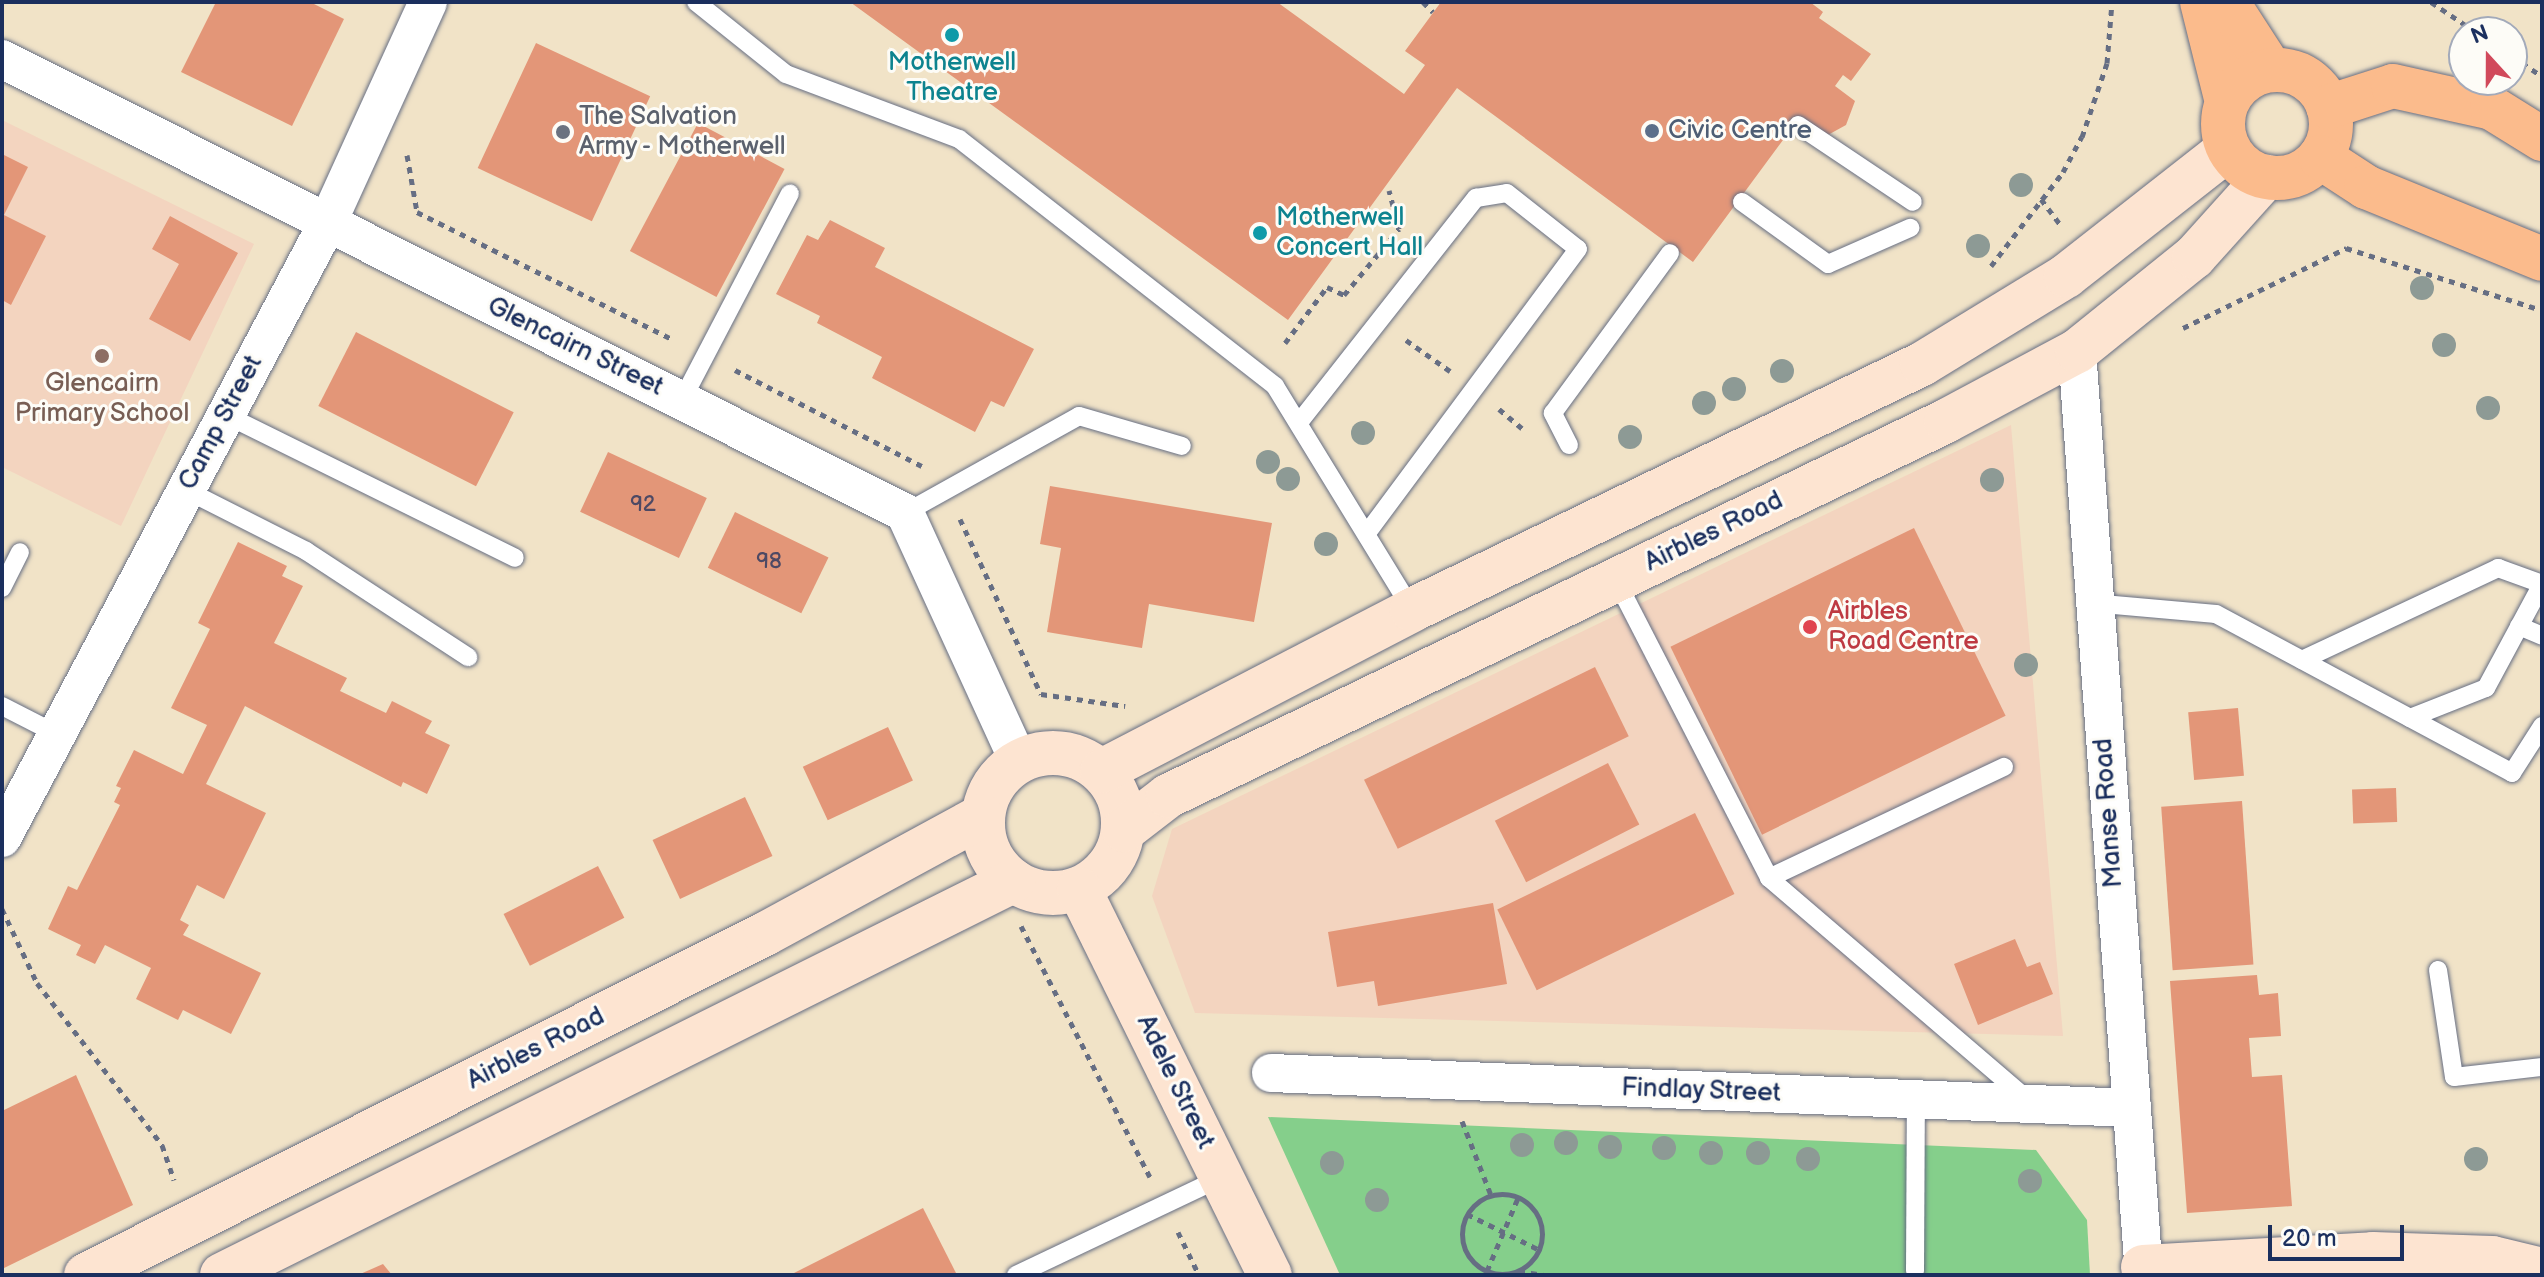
<!DOCTYPE html>
<style>
body{margin:0}
#map{position:relative;width:2544px;height:1277px;overflow:hidden;background:#f1e3c7;font-family:"Balsamiq Sans",sans-serif}
div>[style]{position:absolute}
[style*='--x']{left:calc(var(--x)*1px);top:calc(var(--y)*1px);width:calc(var(--w)*1px);rotate:calc(var(--a)*1deg)}
.built>*{inset:0;background:#f3d4bf}
.green>*{inset:0;background:#85cf8b}
.building>*{inset:0;background:#e39678;transform-origin:0 0}
.path>*{height:5px;margin-top:-2.5px;transform-origin:0;background:repeating-linear-gradient(90deg,#666e83 0 6px,transparent 0 12px)}
.path>.ring{margin:-2.5px;padding:0;box-sizing:content-box;background:none;border:5px solid #666e83;border-radius:50%}
.roads{filter:drop-shadow(0 0 2px #666e83) drop-shadow(0 0 2px #666e83)}
.lane>*{height:18px;margin:-9px;padding:0 9px;transform-origin:9px;border-radius:9px;background:#fff}
.street>*{height:38px;margin:-19px;padding:0 19px;transform-origin:19px;border-radius:19px;background:#fff}
.secondary>*{height:44px;margin:-22px;padding:0 22px;transform-origin:22px;border-radius:22px;background:#fde4d1}
.secondary>.ring{margin:-22px;padding:0;box-sizing:content-box;background:none;border:44px solid #fde4d1;border-radius:50%}
.primary>*{height:44px;margin:-22px;padding:0 22px;transform-origin:22px;border-radius:22px;background:#fbbb8c}
.primary>.ring{margin:-22px;padding:0;box-sizing:content-box;background:none;border:44px solid #fbbb8c;border-radius:50%}
.trees>*{width:24px;height:24px;margin:-12px;border-radius:50%;background:#8d9a95}
.dots>*{width:22px;height:22px;translate:-50% -50%;box-sizing:border-box;border:4px solid #fdfcf7;border-radius:50%}
span{translate:-50% -50%;white-space:nowrap;text-align:center;line-height:1.15;-webkit-text-stroke:6px #fdfcf7;paint-order:stroke}
.number-label{font-size:22px;color:#4d4964}
.number-label span{-webkit-text-stroke-width:0}
.culture-label{font-size:26px;color:#0d838f}
.left{translate:0 -50%;text-align:left}
.worship-label{font-size:26px;color:#5b616d}
.service-label{font-size:26px;color:#4e5e75}
.street-label{font-size:26px;color:#1b2f5e}
.education-label{font-size:26px;color:#785e54}
.health-label{font-size:26px;color:#be3a42}
.frame{position:absolute;inset:0;border:4px solid #1b2f5e;pointer-events:none}
.north{position:absolute;left:2448px;top:16px;width:80px;height:80px;box-sizing:border-box;background:#fdfcf7;border:2px solid #a3aaba;border-radius:50%;rotate:339deg;font-size:22px;font-weight:700;line-height:32px;text-align:center;color:#1b2f5e}
.north::after{content:'';display:block;margin:auto;width:28px;height:36px;background:#d1495b;clip-path:polygon(50% 0,100% 100%,50% 72%,0 100%)}
.scale{position:absolute;left:2268px;top:1225px;width:136px;height:36px;box-sizing:border-box;border:4px solid #1b2f5e;border-top:0;padding-left:10px;font-size:24px;line-height:28px;white-space:nowrap;color:#1b2f5e;-webkit-text-stroke:6px #fdfcf7;paint-order:stroke}
</style>
<div id="map">
<div class="built">
<i style="clip-path:polygon(2px 120px,254px 244px,121px 526px,2px 467px)"></i>
<i style="clip-path:polygon(2011px 425px,2063px 1036px,1195px 1013px,1152px 896px,1172px 829px)"></i>
</div>
<div class="green">
<i style="clip-path:polygon(1268px 1117px,2036px 1150px,2087px 1220px,2090px 1275px,1340px 1275px)"></i>
</div>
<div class="building">
<i style="clip-path:polygon(216px 2px,310px 2px,344px 19px,292px 126px,181px 72px)"></i>
<i style="clip-path:polygon(850px 2px,1277px 2px,1404px 94px,1425px 65px,1405px 51px,1441px 2px,1810px 2px,1823px 12px,1819px 18px,1871px 54px,1851px 81px,1843px 75px,1835px 86px,1855px 101px,1846px 125px,1826px 136px,1800px 117px,1693px 262px,1457px 88px,1288px 320px)"></i>
<i style="left:536px;top:43px;width:126px;height:138px;rotate:25deg"></i>
<i style="left:698px;top:123px;width:98px;height:145px;rotate:28deg"></i>
<i style="clip-path:polygon(2px 154px,28px 167px,4px 215px,46px 236px,11px 305px,2px 300px)"></i>
<i style="clip-path:polygon(170px 216px,238px 253px,190px 341px,149px 319px,179px 264px,152px 249px)"></i>
<i style="clip-path:polygon(830px 220px,885px 248px,875px 267px,1034px 349px,1004px 407px,991px 401px,975px 432px,872px 378px,882px 357px,817px 323px,820px 316px,776px 294px,807px 235px,818px 240px)"></i>
<i style="left:356px;top:332px;width:177px;height:83px;rotate:27deg"></i>
<i style="left:608px;top:452px;width:109px;height:66px;rotate:25deg"></i>
<i style="clip-path:polygon(1050px 486px,1272px 523px,1254px 622px,1149px 604px,1142px 648px,1047px 632px,1061px 548px,1040px 544px)"></i>
<i style="left:735px;top:512px;width:104px;height:62px;rotate:26deg"></i>
<i style="left:1914px;top:528px;width:209px;height:271px;rotate:64deg"></i>
<i style="clip-path:polygon(238px 542px,287px 566px,282px 576px,303px 586px,274px 643px,347px 678px,340px 691px,386px 713px,392px 701px,432px 721px,425px 733px,450px 745px,427px 794px,403px 782px,401px 787px,245px 706px,206px 784px,266px 813px,224px 899px,197px 885px,180px 920px,189px 925px,183px 935px,261px 973px,231px 1034px,183px 1010px,178px 1020px,136px 999px,151px 968px,105px 945px,95px 964px,76px 955px,81px 945px,48px 929px,68px 886px,77px 890px,120px 805px,114px 802px,121px 788px,116px 786px,134px 750px,183px 774px,207px 725px,171px 708px,210px 629px,198px 623px)"></i>
<i style="left:1595px;top:667px;width:77px;height:257px;rotate:64deg"></i>
<i style="left:2238px;top:708px;width:68px;height:50px;rotate:85deg"></i>
<i style="left:888px;top:727px;width:59px;height:94px;rotate:65deg"></i>
<i style="left:1608px;top:763px;width:69px;height:127px;rotate:63deg"></i>
<i style="left:2396px;top:788px;width:34px;height:44px;rotate:88deg"></i>
<i style="left:745px;top:797px;width:65px;height:102px;rotate:65deg"></i>
<i style="left:2242px;top:801px;width:164px;height:81px;rotate:86deg"></i>
<i style="left:1695px;top:813px;width:90px;height:220px;rotate:64deg"></i>
<i style="left:598px;top:866px;width:58px;height:106px;rotate:63deg"></i>
<i style="clip-path:polygon(1493px 903px,1507px 984px,1378px 1006px,1374px 981px,1337px 987px,1328px 932px)"></i>
<i style="clip-path:polygon(2015px 939px,2027px 967px,2040px 962px,2053px 994px,1978px 1025px,1954px 964px)"></i>
<i style="clip-path:polygon(2257px 975px,2259px 995px,2278px 993px,2281px 1036px,2249px 1038px,2252px 1077px,2282px 1075px,2292px 1206px,2187px 1213px,2170px 981px)"></i>
<i style="clip-path:polygon(76px 1075px,133px 1205px,2px 1269px,2px 1111px)"></i>
<i style="clip-path:polygon(923px 1208px,957px 1275px,790px 1275px)"></i>
<i style="clip-path:polygon(383px 1264px,392px 1275px,358px 1275px)"></i>
</div>
<div class="path">
<i style="--x:1423;--y:2;--w:14;--a:45"></i>
<i style="--x:2431;--y:2;--w:54;--a:33.7"></i>
<i style="--x:2512;--y:56;--w:36;--a:34"></i>
<i style="--x:407;--y:155;--w:58;--a:80"></i>
<i style="--x:417;--y:212;--w:287;--a:26.5"></i>
<i style="--x:2041;--y:199;--w:31;--a:53"></i>
<i style="--x:1991;--y:266;--w:118;--a:-52.5"></i>
<i style="--x:2063;--y:172;--w:40;--a:-62"></i>
<i style="--x:2082;--y:137;--w:78;--a:-71.3"></i>
<i style="--x:2107;--y:63;--w:61;--a:-85.3"></i>
<i style="--x:2183;--y:328;--w:182;--a:-26.1"></i>
<i style="--x:2346;--y:248;--w:206;--a:17.6"></i>
<i style="--x:1406;--y:340;--w:54;--a:35.2"></i>
<i style="--x:1285;--y:343;--w:70;--a:-53.1"></i>
<i style="--x:1327;--y:287;--w:19;--a:25"></i>
<i style="--x:1344;--y:295;--w:86;--a:-50.2"></i>
<i style="--x:1399;--y:229;--w:40;--a:-104.4"></i>
<i style="--x:735;--y:370;--w:210;--a:27.2"></i>
<i style="--x:1499;--y:409;--w:30;--a:40"></i>
<i style="--x:960;--y:519;--w:193;--a:65.2"></i>
<i style="--x:1041;--y:694;--w:85;--a:8.1"></i>
<i style="--x:2;--y:909;--w:82;--a:64.7"></i>
<i style="--x:37;--y:983;--w:205;--a:52.3"></i>
<i style="--x:162;--y:1145;--w:37;--a:71"></i>
<i style="--x:1021;--y:926;--w:282;--a:62.8"></i>
<i style="--x:1462;--y:1121;--w:79;--a:68.6"></i>
<i class="ring" style="left:1462px;top:1194px;width:75px;height:75px"></i>
<i style="--x:1467;--y:1214;--w:81;--a:26.3"></i>
<i style="--x:1178;--y:1232;--w:48;--a:64"></i>
<i style="--x:1487;--y:1271;--w:79;--a:-67"></i>
<i style="--x:1519;--y:1271;--w:25;--a:9"></i>
</div>
<div class="roads">
<div class="lane">
<i style="--x:696;--y:2;--w:115;--a:38.7"></i>
<i style="--x:786;--y:74;--w:185;--a:20.6"></i>
<i style="--x:959;--y:139;--w:401;--a:38"></i>
<i style="--x:1275;--y:386;--w:263;--a:58.5"></i>
<i style="--x:1798;--y:125;--w:138;--a:33.8"></i>
<i style="--x:1742;--y:202;--w:106;--a:35.8"></i>
<i style="--x:1828;--y:264;--w:90;--a:-23.7"></i>
<i style="--x:682;--y:400;--w:233;--a:-62.4"></i>
<i style="--x:226;--y:415;--w:322;--a:26.3"></i>
<i style="--x:1301;--y:420;--w:283;--a:-51.8"></i>
<i style="--x:1476;--y:198;--w:31;--a:-9"></i>
<i style="--x:1507;--y:193;--w:90;--a:38.3"></i>
<i style="--x:1578;--y:249;--w:355;--a:126.6"></i>
<i style="--x:1569;--y:445;--w:36;--a:-117"></i>
<i style="--x:1553;--y:413;--w:198;--a:-53.8"></i>
<i style="--x:186;--y:490;--w:135;--a:26.9"></i>
<i style="--x:306;--y:551;--w:194;--a:33.2"></i>
<i style="--x:905;--y:513;--w:199;--a:-29.1"></i>
<i style="--x:1079;--y:416;--w:107;--a:16.2"></i>
<i style="--x:1616;--y:580;--w:335;--a:62.8"></i>
<i style="--x:1769;--y:878;--w:340;--a:40.6"></i>
<i style="--x:2;--y:588;--w:40;--a:-63.4"></i>
<i style="--x:2092;--y:603;--w:124;--a:5.1"></i>
<i style="--x:2216;--y:614;--w:336;--a:28.2"></i>
<i style="--x:2512;--y:773;--w:56;--a:-57.4"></i>
<i style="--x:2519;--y:626;--w:25;--a:23"></i>
<i style="--x:2302;--y:660;--w:217;--a:-25.1"></i>
<i style="--x:2498;--y:568;--w:47;--a:20"></i>
<i style="--x:2542;--y:584;--w:118;--a:118.3"></i>
<i style="--x:2486;--y:688;--w:82;--a:158.5"></i>
<i style="--x:2;--y:706;--w:62;--a:27"></i>
<i style="--x:1769;--y:878;--w:260;--a:-25.3"></i>
<i style="--x:2438;--y:970;--w:108;--a:81.5"></i>
<i style="--x:2454;--y:1077;--w:89;--a:-6.5"></i>
<i style="--x:1915;--y:1271;--w:172;--a:-89.7"></i>
<i style="--x:1016;--y:1275;--w:228;--a:-25.4"></i>
</div>
<div class="street">
<i style="--x:2;--y:59;--w:1011;--a:26.69"></i>
<i style="--x:905;--y:513;--w:272;--a:65.4"></i>
<i style="--x:2077;--y:351;--w:926;--a:85.85"></i>
<i style="--x:2;--y:838;--w:692;--a:-62.1"></i>
<i style="--x:326;--y:226;--w:246;--a:-65.5"></i>
<i style="--x:1271;--y:1073;--w:862;--a:2.33"></i>
</div>
<div class="secondary">
<i class="ring" style="left:983px;top:753px;width:96px;height:96px"></i>
<i style="--x:1102;--y:771;--w:349;--a:-27.4"></i>
<i style="--x:1412;--y:610;--w:566;--a:-25.75"></i>
<i style="--x:1922;--y:364;--w:169;--a:-31.4"></i>
<i style="--x:2066;--y:276;--w:206;--a:-38.1"></i>
<i style="--x:1124;--y:830;--w:56;--a:-37.7"></i>
<i style="--x:1168;--y:796;--w:864;--a:-25.73"></i>
<i style="--x:1946;--y:421;--w:149;--a:-28.1"></i>
<i style="--x:2077;--y:351;--w:150;--a:-38.8"></i>
<i style="--x:2194;--y:257;--w:108;--a:-48"></i>
<i style="--x:1079;--y:889;--w:431;--a:63.7"></i>
<i style="--x:2143;--y:1267;--w:230;--a:-3.2"></i>
<i style="--x:2373;--y:1254;--w:119;--a:1.9"></i>
<i style="--x:2492;--y:1258;--w:51;--a:13.5"></i>
<i style="--x:86;--y:1275;--w:760;--a:-26.67"></i>
<i style="--x:765;--y:934;--w:247;--a:-28.5"></i>
<i style="--x:222;--y:1275;--w:884;--a:-26.48"></i>
</div>
<div class="primary">
<i style="--x:2202;--y:2;--w:103;--a:76"></i>
<i style="--x:2227;--y:2;--w:81;--a:57.1"></i>
<i class="ring" style="left:2223px;top:70px;width:64px;height:64px"></i>
<i style="--x:2328;--y:107;--w:68;--a:-17.9"></i>
<i style="--x:2393;--y:86;--w:101;--a:12.5"></i>
<i style="--x:2492;--y:108;--w:59;--a:31.8"></i>
<i style="--x:2320;--y:157;--w:55;--a:33.1"></i>
<i style="--x:2366;--y:187;--w:190;--a:22.2"></i>
</div>
</div>
<div class="trees">
<i style="left:2021px;top:185px"></i>
<i style="left:1978px;top:246px"></i>
<i style="left:2422px;top:288px"></i>
<i style="left:2444px;top:345px"></i>
<i style="left:1782px;top:371px"></i>
<i style="left:1734px;top:389px"></i>
<i style="left:1704px;top:403px"></i>
<i style="left:2488px;top:408px"></i>
<i style="left:1363px;top:433px"></i>
<i style="left:1630px;top:437px"></i>
<i style="left:1268px;top:462px"></i>
<i style="left:1288px;top:479px"></i>
<i style="left:1992px;top:480px"></i>
<i style="left:1326px;top:544px"></i>
<i style="left:2026px;top:665px"></i>
<i style="left:1566px;top:1143px"></i>
<i style="left:1522px;top:1145px"></i>
<i style="left:1610px;top:1147px"></i>
<i style="left:1664px;top:1148px"></i>
<i style="left:1711px;top:1153px"></i>
<i style="left:1758px;top:1153px"></i>
<i style="left:1808px;top:1159px"></i>
<i style="left:2476px;top:1159px"></i>
<i style="left:1332px;top:1163px"></i>
<i style="left:2030px;top:1181px"></i>
<i style="left:1377px;top:1200px"></i>
</div>
<div class="dots">
<i style="left:952px;top:35px;background:#0f9aa8"></i>
<i style="left:1652px;top:131px;background:#5c6f8a"></i>
<i style="left:563px;top:132px;background:#6b7280"></i>
<i style="left:1260px;top:233px;background:#0f9aa8"></i>
<i style="left:102px;top:356px;background:#8d6e63"></i>
<i style="left:1810px;top:627px;background:#e0444e"></i>
</div>
<div class="number-label">
<span style="left:643px;top:505px">92</span>
<span style="left:769px;top:562px">98</span>
</div>
<div class="culture-label">
<span style="left:952px;top:78px">Motherwell<br>Theatre</span>
<span class="left" style="left:1276px;top:233px">Motherwell<br>Concert Hall</span>
</div>
<div class="worship-label">
<span class="left" style="left:579px;top:132px">The Salvation<br>Army - Motherwell</span>
</div>
<div class="service-label">
<span class="left" style="left:1668px;top:131px">Civic Centre</span>
</div>
<div class="street-label">
<span style="left:575px;top:347px;rotate:26deg">Glencairn Street</span>
<span style="left:221px;top:423px;rotate:-62deg">Camp Street</span>
<span style="left:1714px;top:532px;rotate:-26deg">Airbles Road</span>
<span style="left:2109px;top:813px;rotate:-94deg">Manse Road</span>
<span style="left:536px;top:1049px;rotate:-27deg">Airbles Road</span>
<span style="left:1175px;top:1082px;rotate:64deg">Adele Street</span>
<span style="left:1701px;top:1091px;rotate:2deg">Findlay Street</span>
</div>
<div class="education-label">
<span style="left:102px;top:399px">Glencairn<br>Primary School</span>
</div>
<div class="health-label">
<span class="left" style="left:1828px;top:627px">Airbles<br>Road Centre</span>
</div>
<div class="frame"></div>
<div class="north">N</div>
<div class="scale">20 m</div>
</div>
